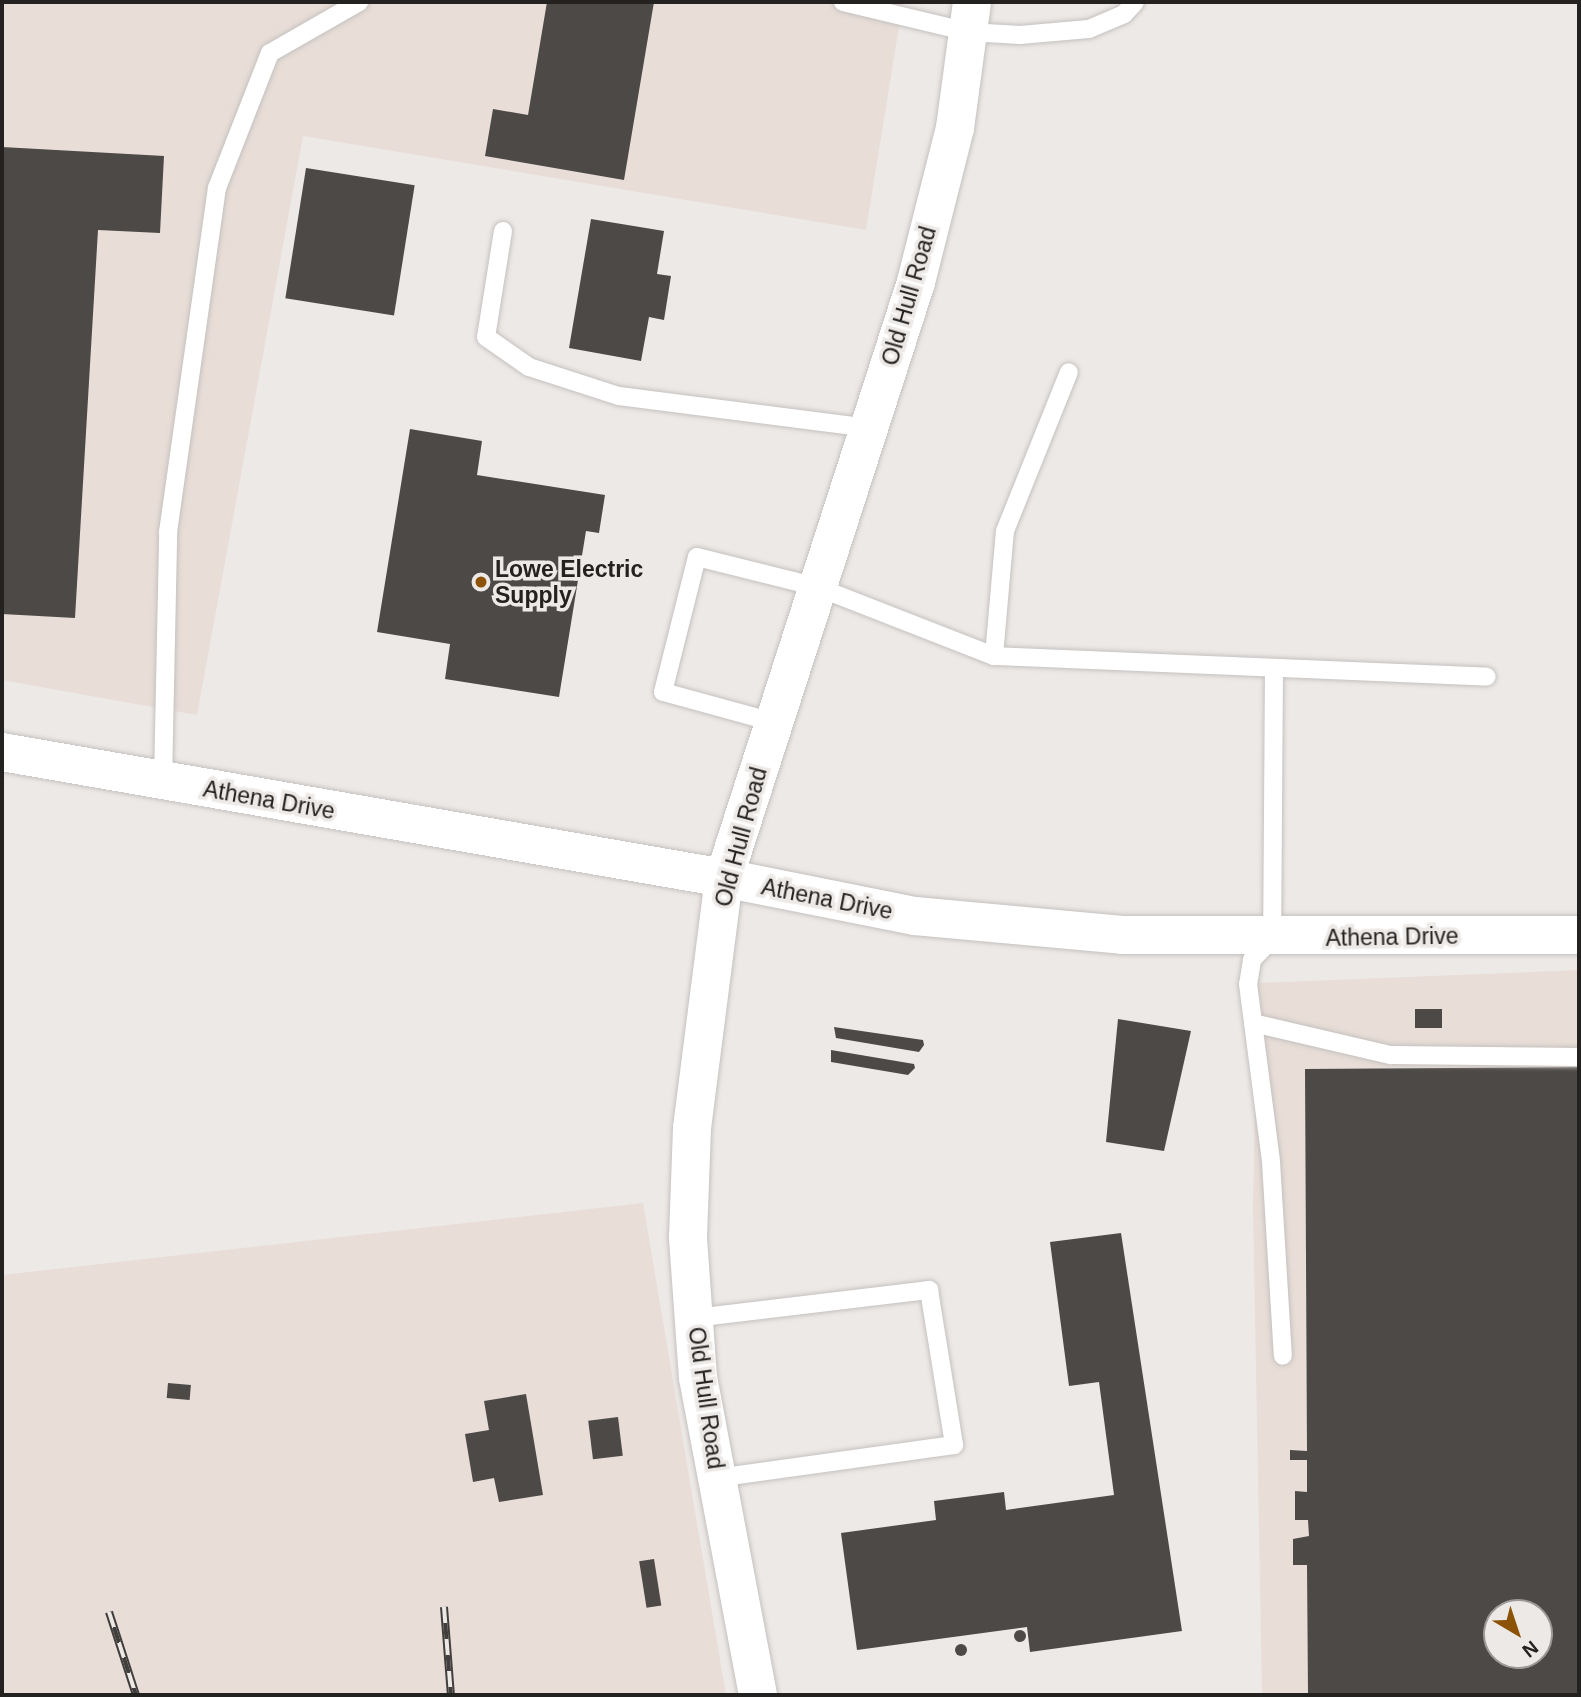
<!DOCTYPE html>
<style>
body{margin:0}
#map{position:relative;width:1581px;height:1697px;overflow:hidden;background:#ede9e7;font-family:Arial,sans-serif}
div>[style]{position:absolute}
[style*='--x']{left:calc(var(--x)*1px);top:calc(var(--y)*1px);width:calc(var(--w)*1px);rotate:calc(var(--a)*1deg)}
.built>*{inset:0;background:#e8ddd7}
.building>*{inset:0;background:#4c4947;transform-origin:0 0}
.round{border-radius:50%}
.roads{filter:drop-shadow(0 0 2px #c4c1bf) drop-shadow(0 0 2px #c4c1bf)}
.service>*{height:18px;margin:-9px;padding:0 9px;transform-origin:9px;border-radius:9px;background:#fff}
.tertiary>*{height:38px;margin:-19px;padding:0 19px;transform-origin:19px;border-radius:19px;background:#fff}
.secondary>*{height:38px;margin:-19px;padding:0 19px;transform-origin:19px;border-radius:19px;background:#fff}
.rail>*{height:8px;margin-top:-4px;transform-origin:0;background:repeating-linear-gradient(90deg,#ede9e7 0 16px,#403f3d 0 32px);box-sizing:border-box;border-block:2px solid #403f3d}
.dots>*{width:19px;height:19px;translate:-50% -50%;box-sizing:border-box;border:4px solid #ede9e7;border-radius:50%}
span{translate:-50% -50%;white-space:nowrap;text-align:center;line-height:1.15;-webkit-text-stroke:7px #ede9e7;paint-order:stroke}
.street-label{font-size:23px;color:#232221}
.poi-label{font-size:23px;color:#232221;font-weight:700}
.left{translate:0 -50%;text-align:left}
.frame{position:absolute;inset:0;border:4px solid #232221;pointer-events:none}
.north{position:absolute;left:1483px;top:1599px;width:70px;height:70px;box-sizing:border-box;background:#ede9e7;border:2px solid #9c9998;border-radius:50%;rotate:141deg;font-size:19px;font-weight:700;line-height:28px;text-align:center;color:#232221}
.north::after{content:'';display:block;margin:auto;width:24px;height:32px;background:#8b5208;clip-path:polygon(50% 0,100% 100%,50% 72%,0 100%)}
</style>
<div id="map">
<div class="built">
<i style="clip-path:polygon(2px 2px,903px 2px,866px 230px,303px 136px,197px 715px,2px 680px)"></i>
<i style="clip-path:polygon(evenodd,1579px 970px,1579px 1695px,1262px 1695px,1253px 1206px,1257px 983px,1579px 970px,1497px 1613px,1539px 1613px,1539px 1655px,1497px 1655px,1497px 1613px)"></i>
<i style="clip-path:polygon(643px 1203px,726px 1695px,2px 1695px,2px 1275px)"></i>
</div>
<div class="building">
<i style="clip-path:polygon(547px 2px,654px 2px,624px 180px,485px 156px,493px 109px,528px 115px)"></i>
<i style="clip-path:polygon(2px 147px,164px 156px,160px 233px,98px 230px,75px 618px,2px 614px)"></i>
<i style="left:306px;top:168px;width:110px;height:132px;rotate:9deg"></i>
<i style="clip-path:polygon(591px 219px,664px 231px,657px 274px,671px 276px,664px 320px,649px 317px,641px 361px,569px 348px)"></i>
<i style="clip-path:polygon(410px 429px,482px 441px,477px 475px,605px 495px,599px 533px,586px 531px,559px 697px,445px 679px,450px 644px,377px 632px)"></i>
<i style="left:1415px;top:1009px;width:27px;height:19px"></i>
<i style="clip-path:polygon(1118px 1019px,1191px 1031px,1164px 1151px,1106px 1142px)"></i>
<i style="clip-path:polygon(834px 1027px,923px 1040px,924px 1045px,919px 1052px,836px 1038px)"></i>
<i style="clip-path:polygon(831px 1050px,914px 1064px,915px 1068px,908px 1075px,831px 1062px)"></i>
<i style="clip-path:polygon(evenodd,1579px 1067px,1579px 1695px,1308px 1695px,1307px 1565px,1293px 1565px,1293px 1539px,1309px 1536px,1308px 1520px,1295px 1520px,1295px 1491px,1307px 1492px,1307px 1460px,1290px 1460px,1290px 1450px,1307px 1451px,1305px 1069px,1579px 1067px,1497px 1613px,1539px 1613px,1539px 1655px,1497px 1655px,1497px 1613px)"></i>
<i style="clip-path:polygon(1121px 1233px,1182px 1631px,1030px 1652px,1027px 1627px,857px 1650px,841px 1533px,936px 1520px,934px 1501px,1004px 1492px,1006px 1510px,1114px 1495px,1099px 1382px,1069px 1386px,1050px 1242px)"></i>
<i style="left:168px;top:1383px;width:23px;height:15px;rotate:5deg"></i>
<i style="clip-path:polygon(526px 1394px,543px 1495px,499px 1502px,494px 1478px,473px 1482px,465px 1434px,489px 1430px,484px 1401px)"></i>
<i style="left:618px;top:1417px;width:39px;height:30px;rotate:83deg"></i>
<i style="left:654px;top:1559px;width:47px;height:15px;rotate:81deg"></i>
<i class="round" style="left:1014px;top:1630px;width:12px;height:12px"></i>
<i class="round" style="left:955px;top:1644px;width:12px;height:12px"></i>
</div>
<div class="roads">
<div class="service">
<i style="--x:843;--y:2;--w:129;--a:13.5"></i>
<i style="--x:968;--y:32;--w:52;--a:3.3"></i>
<i style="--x:1020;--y:35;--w:69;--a:-5"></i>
<i style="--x:1089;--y:29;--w:38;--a:-23"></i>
<i style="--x:1124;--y:14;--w:16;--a:-47"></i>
<i style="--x:503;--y:231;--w:107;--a:99.1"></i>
<i style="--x:486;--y:337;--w:52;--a:34.9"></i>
<i style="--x:529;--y:367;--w:95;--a:17.9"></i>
<i style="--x:619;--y:396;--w:252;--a:7.3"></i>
<i style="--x:994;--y:656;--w:125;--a:-85"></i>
<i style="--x:1005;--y:531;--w:171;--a:-68.1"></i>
<i style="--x:1274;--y:668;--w:271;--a:90.4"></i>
<i style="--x:1272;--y:939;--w:29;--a:134"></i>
<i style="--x:1252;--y:960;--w:24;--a:99"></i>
<i style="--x:1248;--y:984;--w:179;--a:82.6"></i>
<i style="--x:1271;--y:1162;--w:194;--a:86.5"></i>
<i style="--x:773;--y:722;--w:114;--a:-164.7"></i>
<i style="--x:663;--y:692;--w:139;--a:-75.9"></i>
<i style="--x:697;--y:557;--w:124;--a:14"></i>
<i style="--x:817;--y:587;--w:190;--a:21.3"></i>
<i style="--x:994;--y:656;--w:493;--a:2.4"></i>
<i style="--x:163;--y:781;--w:249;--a:-88.8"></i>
<i style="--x:168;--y:532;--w:347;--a:-81.9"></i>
<i style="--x:217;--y:188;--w:145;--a:-68.6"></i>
<i style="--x:270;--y:53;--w:103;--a:-29.8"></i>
<i style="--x:1253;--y:1023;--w:142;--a:13.1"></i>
<i style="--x:1391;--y:1055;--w:188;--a:0.6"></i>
<i style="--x:694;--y:1318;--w:237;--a:-6.8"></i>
<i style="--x:929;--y:1290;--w:157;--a:80.8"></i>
<i style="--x:954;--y:1445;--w:239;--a:172.1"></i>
</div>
<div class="tertiary">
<i style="--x:2;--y:752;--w:733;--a:9.9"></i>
</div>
<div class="secondary">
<i style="--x:724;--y:878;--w:195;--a:11.3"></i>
<i style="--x:915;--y:916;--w:208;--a:5.2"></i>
<i style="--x:1122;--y:935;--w:457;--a:0"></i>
<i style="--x:758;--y:1695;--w:323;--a:-100.7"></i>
<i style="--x:698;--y:1378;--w:141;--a:-94.1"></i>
<i style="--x:688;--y:1237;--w:109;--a:-87.9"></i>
<i style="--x:692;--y:1128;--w:252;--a:-82.7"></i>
<i style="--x:724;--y:878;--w:626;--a:-72.14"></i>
<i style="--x:916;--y:282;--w:159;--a:-75.8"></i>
<i style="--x:955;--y:128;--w:127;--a:-82.3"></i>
</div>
</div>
<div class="rail">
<i style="--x:444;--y:1607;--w:88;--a:85.5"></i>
<i style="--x:109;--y:1612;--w:87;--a:72"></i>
</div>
<div class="dots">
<i style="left:481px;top:582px;background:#8b5208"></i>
</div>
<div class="street-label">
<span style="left:909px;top:296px;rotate:-74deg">Old Hull Road</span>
<span style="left:269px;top:800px;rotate:10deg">Athena Drive</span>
<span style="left:741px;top:837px;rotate:-75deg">Old Hull Road</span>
<span style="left:827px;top:899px;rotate:11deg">Athena Drive</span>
<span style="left:1392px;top:937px;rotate:-1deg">Athena Drive</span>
<span style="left:706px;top:1398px;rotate:82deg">Old Hull Road</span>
</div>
<div class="poi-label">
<span class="left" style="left:495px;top:582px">Lowe Electric<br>Supply</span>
</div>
<div class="frame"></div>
<div class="north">N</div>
</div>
